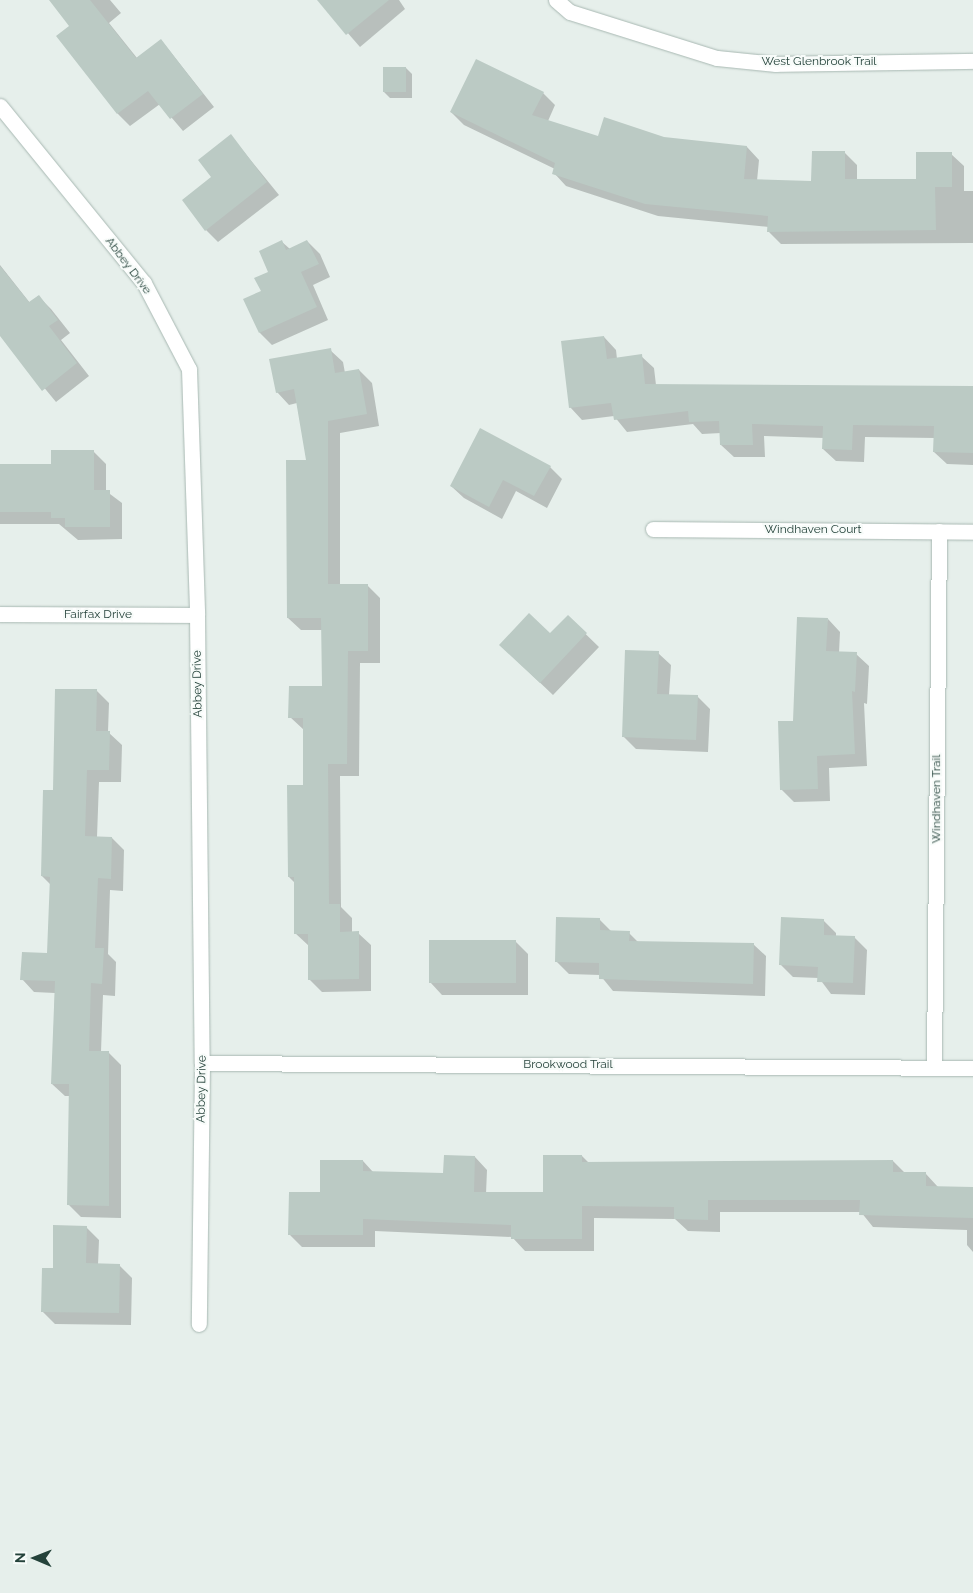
<!DOCTYPE html>
<style>
body{margin:0}
#map{position:relative;width:973px;height:1593px;overflow:hidden;background:#e6efeb;font-family:Raleway,sans-serif}
div>[style]{position:absolute}
[style*='--x']{left:calc(var(--x)*1px);top:calc(var(--y)*1px);width:calc(var(--w)*1px);rotate:calc(var(--a)*1deg)}
.shadow>*{inset:0;background:#0003}
.building>*{inset:0;background:#bbcac4;transform-origin:0 0}
.roads{filter:drop-shadow(0 0 1px #a8b8b2) drop-shadow(0 0 1px #a8b8b2)}
.minor>*{height:15px;margin:-7.5px;padding:0 7.5px;transform-origin:7.5px;border-radius:7.5px;background:#fff}
span{translate:-50% -50%;white-space:nowrap;text-align:center;line-height:1.15;-webkit-text-stroke:4px #f7fbf9;paint-order:stroke}
.street-label{font-size:12px;color:#24423a}
.north{position:absolute;left:10px;top:1533px;width:50px;height:50px;-webkit-text-stroke:4px #f7fbf9;paint-order:stroke;rotate:271deg;font-size:14px;font-weight:700;line-height:20px;text-align:center;color:#24423a}
.north::after{content:'';display:block;margin:auto;width:18px;height:22px;background:#24423a;clip-path:polygon(50% 0,100% 100%,50% 72%,0 100%)}
</style>
<div id="map">
<div class="shadow">
<i style="clip-path:polygon(51px 0,110px 0,121px 13px,109px 23px,137px 58px,161px 40px,214px 107px,183px 131px,160px 104px,130px 126px,118px 114px,71px 26px)"></i>
<i style="clip-path:polygon(319px 0,399px 0,405px 9px,360px 47px)"></i>
<i style="clip-path:polygon(406px 68px,412px 74px,412px 98px,390px 98px,384px 92px)"></i>
<i style="clip-path:polygon(543px 93px,555px 105px,548px 121px,598px 137px,664px 138px,747px 147px,759px 160px,757px 181px,813px 182px,845px 153px,857px 165px,857px 181px,917px 180px,951px 154px,964px 166px,964px 191px,973px 191px,973px 243px,781px 244px,769px 232px,769px 227px,658px 216px,566px 186px,554px 173px,555px 169px,464px 125px,451px 112px)"></i>
<i style="clip-path:polygon(231px 136px,279px 195px,218px 242px,206px 230px,213px 177px)"></i>
<i style="clip-path:polygon(307px 241px,320px 254px,330px 277px,313px 285px,328px 320px,272px 345px,260px 333px,262px 292px,282px 242px,290px 249px)"></i>
<i style="clip-path:polygon(0 265px,30px 303px,38px 296px,51px 309px,70px 333px,61px 340px,89px 376px,56px 402px,0 334px)"></i>
<i style="clip-path:polygon(604px 337px,616px 350px,617px 359px,641px 356px,654px 368px,656px 385px,973px 387px,973px 465px,947px 464px,934px 452px,935px 438px,865px 437px,864px 462px,836px 461px,823px 449px,824px 438px,764px 436px,765px 457px,734px 457px,721px 445px,721px 433px,702px 434px,693px 424px,627px 432px,614px 416px,582px 420px,570px 407px)"></i>
<i style="clip-path:polygon(330px 350px,343px 362px,345px 373px,359px 370px,372px 383px,379px 426px,340px 433px,340px 585px,367px 585px,380px 598px,380px 663px,360px 663px,359px 776px,340px 776px,341px 907px,352px 918px,352px 933px,358px 933px,371px 945px,371px 991px,322px 992px,309px 979px,309px 946px,295px 933px,295px 883px,289px 877px,304px 786px,304px 730px,290px 717px,323px 687px,322px 630px,301px 630px,288px 618px,307px 461px,297px 403px,289px 405px,277px 392px)"></i>
<i style="clip-path:polygon(93px 451px,106px 464px,106px 491px,122px 503px,122px 539px,78px 540px,59px 524px,0 524px,0 466px,52px 465px)"></i>
<i style="clip-path:polygon(550px 467px,562px 479px,547px 508px,516px 491px,502px 519px,464px 498px,451px 486px)"></i>
<i style="clip-path:polygon(568px 617px,599px 647px,553px 695px,513px 657px,550px 635px)"></i>
<i style="clip-path:polygon(828px 619px,840px 632px,839px 653px,856px 654px,869px 666px,867px 704px,864px 703px,867px 766px,829px 768px,830px 801px,794px 802px,781px 789px,794px 722px)"></i>
<i style="clip-path:polygon(658px 653px,671px 665px,669px 695px,697px 696px,710px 709px,708px 752px,636px 749px,623px 736px)"></i>
<i style="clip-path:polygon(96px 690px,109px 703px,108px 732px,122px 745px,121px 782px,99px 782px,97px 837px,112px 838px,124px 850px,123px 891px,110px 890px,108px 954px,116px 962px,115px 996px,103px 995px,101px 1052px,109px 1053px,121px 1065px,121px 1218px,81px 1217px,69px 1205px,70px 1096px,65px 1096px,52px 1084px,55px 993px,34px 992px,22px 979px,48px 954px,51px 885px,42px 876px,54px 792px)"></i>
<i style="clip-path:polygon(600px 920px,612px 932px,629px 933px,639px 943px,753px 944px,766px 956px,765px 996px,613px 991px,600px 975px,569px 974px,556px 961px)"></i>
<i style="clip-path:polygon(823px 920px,836px 933px,836px 937px,854px 937px,867px 950px,865px 995px,831px 994px,819px 978px,793px 977px,781px 965px)"></i>
<i style="clip-path:polygon(516px 942px,528px 954px,528px 995px,442px 995px,430px 982px)"></i>
<i style="clip-path:polygon(582px 1156px,589px 1163px,893px 1161px,905px 1173px,926px 1174px,938px 1187px,973px 1188px,973px 1252px,967px 1245px,967px 1230px,873px 1227px,861px 1212px,720px 1212px,720px 1232px,688px 1231px,675px 1219px,594px 1218px,594px 1251px,525px 1251px,512px 1237px,375px 1231px,375px 1247px,302px 1247px,290px 1235px,322px 1193px,363px 1161px,373px 1172px,444px 1175px,475px 1157px,487px 1170px,486px 1194px,544px 1193px)"></i>
<i style="clip-path:polygon(86px 1227px,99px 1240px,98px 1265px,119px 1265px,132px 1278px,131px 1325px,55px 1324px,42px 1311px,54px 1269px)"></i>
</div>
<div class="building">
<i style="clip-path:polygon(49px 0,90px 0,136px 58px,161px 39px,203px 94px,170px 119px,148px 91px,117px 114px,56px 36px,69px 26px)"></i>
<i style="clip-path:polygon(317px 0,389px 0,346px 35px)"></i>
<i style="clip-path:polygon(476px 59px,544px 92px,532px 115px,598px 136px,604px 117px,664px 137px,747px 146px,744px 179px,811px 181px,812px 151px,845px 151px,845px 179px,916px 179px,916px 152px,952px 152px,952px 187px,935px 187px,936px 230px,767px 232px,768px 216px,645px 204px,552px 174px,555px 163px,450px 112px)"></i>
<i style="left:383px;top:67px;width:23px;height:25px"></i>
<i style="clip-path:polygon(231px 134px,267px 182px,205px 231px,182px 200px,211px 177px,198px 160px)"></i>
<i style="clip-path:polygon(282px 240px,286px 250px,307px 240px,319px 264px,301px 272px,317px 307px,259px 333px,243px 299px,261px 291px,254px 278px,268px 272px,259px 251px)"></i>
<i style="clip-path:polygon(0 266px,29px 302px,39px 295px,58px 320px,49px 326px,77px 363px,42px 391px,0 336px)"></i>
<i style="clip-path:polygon(604px 336px,607px 359px,642px 354px,645px 384px,973px 386px,973px 453px,933px 452px,934px 426px,853px 425px,852px 450px,822px 449px,823px 426px,752px 424px,753px 445px,720px 445px,719px 421px,689px 422px,688px 411px,614px 420px,611px 403px,569px 408px,561px 341px)"></i>
<i style="clip-path:polygon(331px 348px,335px 373px,359px 369px,367px 414px,328px 421px,328px 584px,368px 584px,368px 651px,348px 651px,347px 764px,328px 764px,329px 904px,340px 904px,340px 932px,359px 931px,359px 979px,308px 980px,308px 934px,294px 934px,294px 877px,288px 877px,287px 785px,303px 785px,303px 718px,288px 718px,289px 686px,322px 686px,321px 618px,287px 618px,286px 460px,306px 460px,294px 389px,276px 393px,269px 359px)"></i>
<i style="clip-path:polygon(480px 428px,551px 466px,534px 496px,503px 480px,489px 507px,450px 486px)"></i>
<i style="clip-path:polygon(51px 450px,94px 450px,94px 490px,110px 490px,110px 527px,65px 527px,65px 518px,51px 518px,51px 512px,0 512px,0 464px,51px 464px)"></i>
<i style="clip-path:polygon(529px 613px,550px 633px,568px 615px,587px 633px,540px 683px,499px 645px)"></i>
<i style="clip-path:polygon(797px 617px,828px 618px,826px 651px,857px 652px,855px 692px,852px 691px,855px 754px,817px 756px,818px 789px,780px 790px,778px 721px,793px 721px)"></i>
<i style="clip-path:polygon(625px 650px,659px 651px,657px 694px,698px 695px,696px 740px,622px 737px)"></i>
<i style="clip-path:polygon(55px 689px,97px 689px,96px 731px,110px 731px,109px 770px,87px 770px,85px 836px,112px 837px,111px 879px,98px 878px,95px 948px,104px 948px,102px 984px,91px 983px,89px 1051px,109px 1051px,109px 1206px,67px 1205px,69px 1084px,51px 1084px,55px 981px,20px 980px,22px 952px,47px 953px,50px 877px,41px 876px,43px 790px,53px 790px)"></i>
<i style="clip-path:polygon(556px 917px,600px 918px,600px 930px,630px 931px,629px 941px,754px 943px,753px 984px,599px 979px,599px 963px,555px 962px)"></i>
<i style="clip-path:polygon(781px 917px,824px 919px,824px 935px,855px 936px,853px 983px,817px 982px,818px 967px,779px 965px)"></i>
<i style="left:516px;top:940px;width:43px;height:87px;rotate:90deg"></i>
<i style="clip-path:polygon(444px 1155px,475px 1156px,474px 1192px,543px 1192px,543px 1155px,582px 1155px,582px 1162px,893px 1160px,893px 1172px,926px 1172px,926px 1186px,973px 1187px,973px 1218px,859px 1215px,860px 1200px,708px 1200px,708px 1220px,674px 1219px,674px 1207px,582px 1206px,582px 1239px,511px 1239px,511px 1225px,363px 1219px,363px 1235px,288px 1235px,289px 1192px,320px 1192px,320px 1160px,363px 1160px,363px 1171px,443px 1173px)"></i>
<i style="clip-path:polygon(53px 1225px,87px 1226px,86px 1263px,120px 1264px,119px 1313px,41px 1312px,42px 1268px,53px 1268px)"></i>
</div>
<div class="roads">
<div class="minor">
<i style="--x:556;--y:0;--w:18;--a:41"></i>
<i style="--x:570;--y:12;--w:154;--a:17.4"></i>
<i style="--x:717;--y:58;--w:59;--a:5.8"></i>
<i style="--x:776;--y:64;--w:197;--a:-0.9"></i>
<i style="--x:0;--y:106;--w:228;--a:50.9"></i>
<i style="--x:144;--y:283;--w:97;--a:62.4"></i>
<i style="--x:189;--y:369;--w:246;--a:88.1"></i>
<i style="--x:197;--y:615;--w:448;--a:89.4"></i>
<i style="--x:202;--y:1063;--w:261;--a:90.7"></i>
<i style="--x:653;--y:529;--w:320;--a:0.5"></i>
<i style="--x:0;--y:614;--w:197;--a:0.3"></i>
<i style="--x:202;--y:1063;--w:771;--a:0.37"></i>
<i style="--x:934;--y:1067;--w:536;--a:-89.47"></i>
</div>
</div>
<div class="street-label">
<span style="left:819px;top:62px">West Glenbrook Trail</span>
<span style="left:128px;top:266px;rotate:53deg">Abbey Drive</span>
<span style="left:813px;top:530px">Windhaven Court</span>
<span style="left:98px;top:615px">Fairfax Drive</span>
<span style="left:198px;top:684px;rotate:-91deg">Abbey Drive</span>
<span style="left:937px;top:799px;rotate:-90deg">Windhaven Trail</span>
<span style="left:568px;top:1065px">Brookwood Trail</span>
<span style="left:202px;top:1089px;rotate:-89deg">Abbey Drive</span>
</div>
<div class="north">N</div>
</div>
